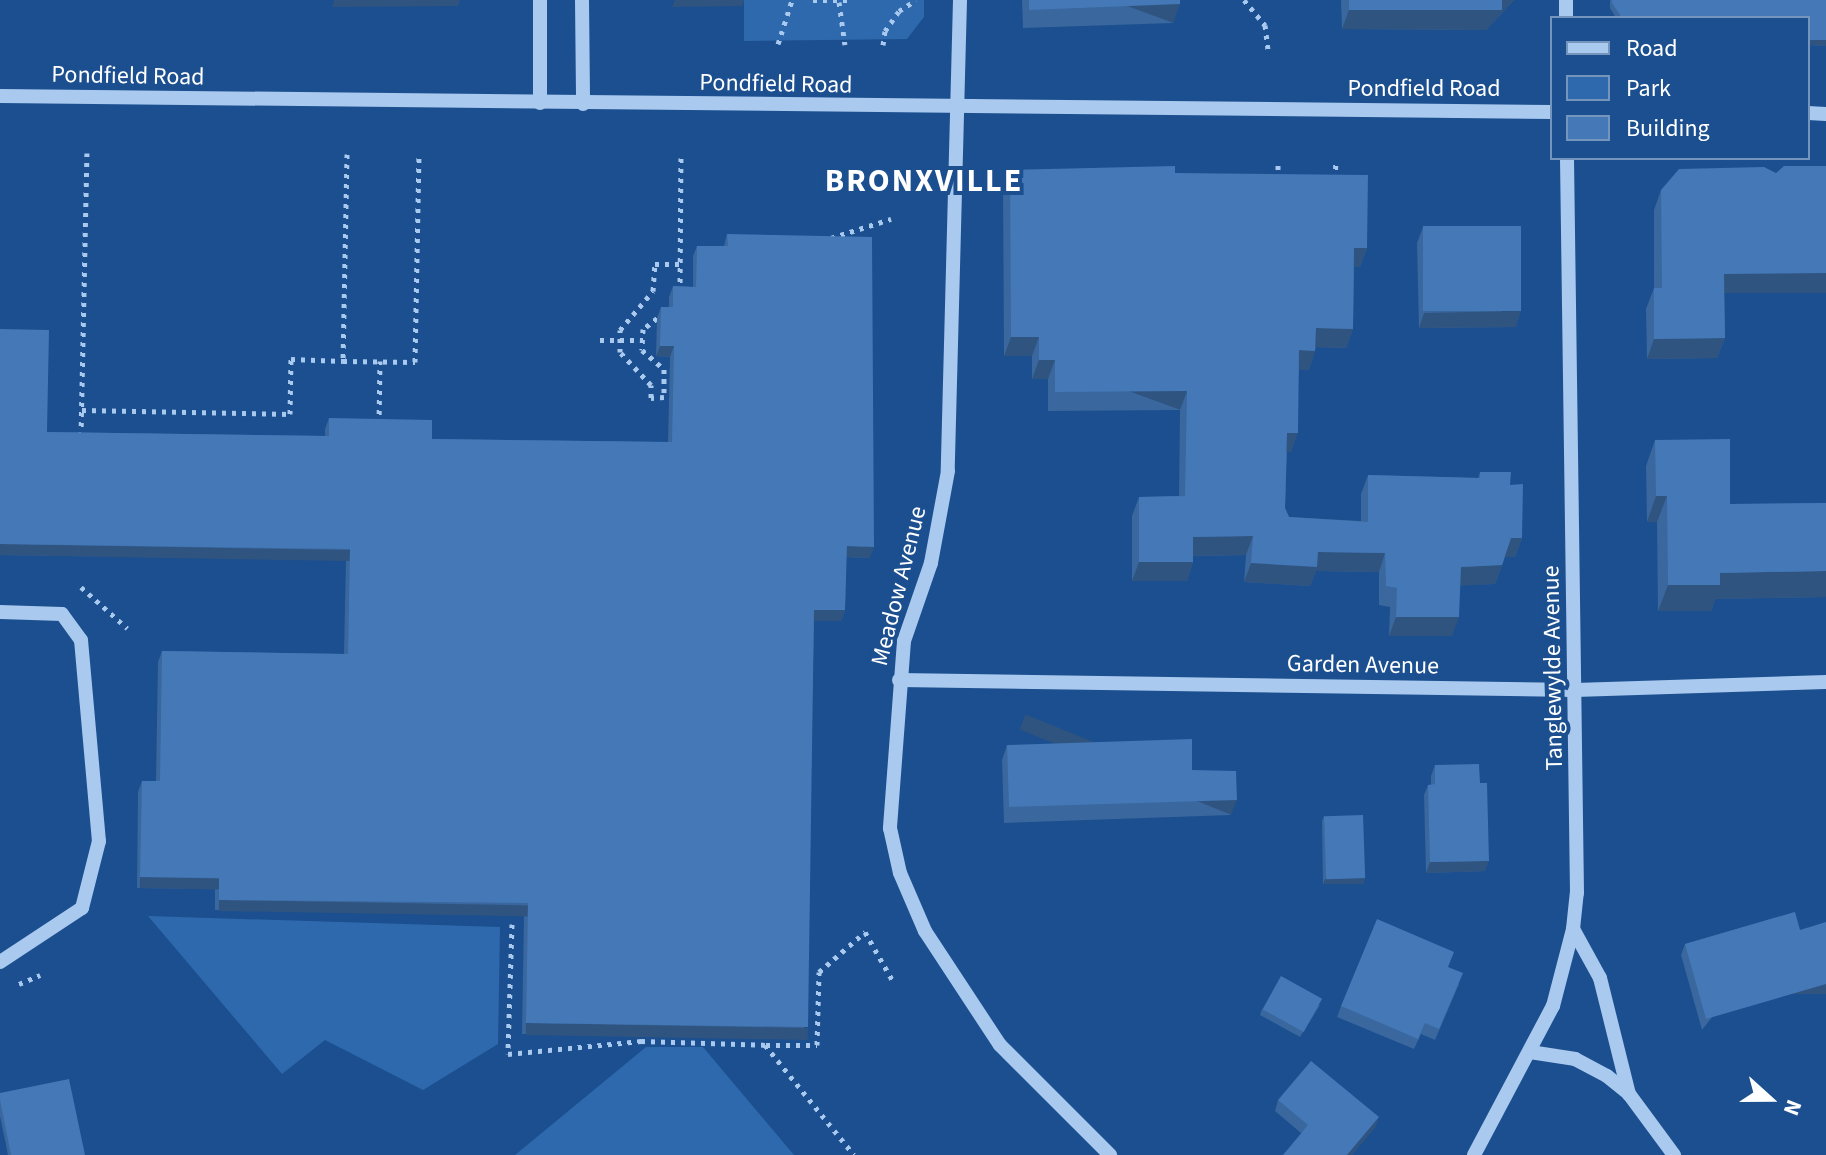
<!DOCTYPE html>
<style>
body{margin:0}
#map{position:relative;width:1826px;height:1155px;overflow:hidden;background:#1b4f8f;font-family:"Source Sans 3",sans-serif}
div>[style]{position:absolute}
[style*='--x']{left:calc(var(--x)*1px);top:calc(var(--y)*1px);width:calc(var(--w)*1px);rotate:calc(var(--a)*1deg)}
.green>*{inset:0;background:#2e69ad}
.path>*{height:5px;margin-top:-2.5px;transform-origin:0;background:repeating-linear-gradient(90deg,#a9c9ee 0 4px,transparent 0 10px)}
.minor>*{height:14px;margin:-7px;padding:0 7px;transform-origin:7px;border-radius:7px;background:#a9c9ee}
.wall>*{inset:0;background:#3a679d}
.shaded-wall>*{inset:0;background:#305480;transform-origin:0 0}
.building>*{inset:0;background:#4478b7;transform-origin:0 0}
span{translate:-50% -50%;white-space:nowrap;text-align:center;line-height:1.15;-webkit-text-stroke:8px #1b4f8f;paint-order:stroke}
.street-label{font-size:24px;color:#fff}
.district-label{font-size:32px;color:#fff;font-weight:700;letter-spacing:2px}
.legend{position:absolute;left:1550px;top:16px;width:260px;height:144px;box-sizing:border-box;background:#1b4f8f;border:2px solid #7695bc;margin:0;padding:10px 14px;list-style:none;font-size:24px;color:#fff}
.legend li{display:flex;align-items:center;gap:16px;height:40px}
.legend b{width:40px;border:2px solid #7695bc}
.north{position:absolute;left:1730px;top:1059px;width:80px;height:80px;-webkit-text-stroke:6px #1b4f8f;paint-order:stroke;rotate:111deg;font-size:22px;font-weight:700;line-height:32px;text-align:center;color:#fff}
.north::after{content:'';display:block;margin:auto;width:28px;height:36px;background:#fff;clip-path:polygon(50% 0,100% 100%,50% 72%,0 100%)}
</style>
<div id="map">
<div class="green">
<i style="clip-path:polygon(744px 0,924px 0,924px 17px,907px 39px,744px 41px)"></i>
<i style="clip-path:polygon(148px 916px,500px 927px,498px 1044px,423px 1090px,325px 1040px,282px 1074px)"></i>
<i style="clip-path:polygon(646px 1047px,703px 1047px,794px 1155px,515px 1155px)"></i>
</div>
<div class="path">
<i style="--x:813;--y:0;--w:34;--a:0"></i>
<i style="--x:1244;--y:0;--w:33;--a:50"></i>
<i style="--x:1265;--y:25;--w:26;--a:83"></i>
<i style="--x:839;--y:2;--w:43;--a:82.1"></i>
<i style="--x:778;--y:44;--w:46;--a:-72.3"></i>
<i style="--x:883;--y:45;--w:14;--a:-82"></i>
<i style="--x:885;--y:31;--w:24;--a:-55"></i>
<i style="--x:899;--y:11;--w:20;--a:-33"></i>
<i style="--x:347;--y:154;--w:207;--a:91.1"></i>
<i style="--x:343;--y:361;--w:72;--a:0.8"></i>
<i style="--x:415;--y:362;--w:208;--a:-88.9"></i>
<i style="--x:1278;--y:179;--w:19;--a:-90"></i>
<i style="--x:1335;--y:179;--w:18;--a:-87"></i>
<i style="--x:831;--y:238;--w:63;--a:-17.6"></i>
<i style="--x:680;--y:292;--w:134;--a:-89.6"></i>
<i style="--x:665;--y:312;--w:28;--a:142"></i>
<i style="--x:643;--y:329;--w:21;--a:93"></i>
<i style="--x:642;--y:350;--w:29;--a:41"></i>
<i style="--x:664;--y:369;--w:28;--a:90"></i>
<i style="--x:664;--y:397;--w:13;--a:176"></i>
<i style="--x:651;--y:398;--w:13;--a:-90"></i>
<i style="--x:651;--y:385;--w:45;--a:-133.2"></i>
<i style="--x:620;--y:352;--w:22;--a:-90"></i>
<i style="--x:620;--y:330;--w:51;--a:-49.8"></i>
<i style="--x:653;--y:291;--w:27;--a:-86"></i>
<i style="--x:655;--y:264;--w:25;--a:0"></i>
<i style="--x:600;--y:340;--w:43;--a:0"></i>
<i style="--x:82;--y:410;--w:208;--a:1.1"></i>
<i style="--x:290;--y:414;--w:55;--a:-89"></i>
<i style="--x:291;--y:359;--w:52;--a:2.2"></i>
<i style="--x:379;--y:424;--w:63;--a:-89.1"></i>
<i style="--x:81;--y:436;--w:283;--a:-88.8"></i>
<i style="--x:81;--y:587;--w:62;--a:41.7"></i>
<i style="--x:512;--y:924;--w:130;--a:91.8"></i>
<i style="--x:508;--y:1054;--w:134;--a:-5.6"></i>
<i style="--x:641;--y:1041;--w:124;--a:1.8"></i>
<i style="--x:765;--y:1045;--w:141;--a:51"></i>
<i style="--x:19;--y:984;--w:23;--a:-23"></i>
<i style="--x:766;--y:1045;--w:51;--a:0"></i>
<i style="--x:817;--y:1045;--w:73;--a:-88.4"></i>
<i style="--x:819;--y:972;--w:61;--a:-41"></i>
<i style="--x:865;--y:932;--w:59;--a:60.4"></i>
</div>
<div class="minor">
<i style="--x:540;--y:0;--w:103;--a:90"></i>
<i style="--x:582;--y:0;--w:104;--a:89.4"></i>
<i style="--x:960;--y:0;--w:471;--a:91.5"></i>
<i style="--x:948;--y:471;--w:94;--a:100.5"></i>
<i style="--x:931;--y:563;--w:83;--a:109.1"></i>
<i style="--x:904;--y:641;--w:188;--a:94.3"></i>
<i style="--x:890;--y:828;--w:46;--a:77.5"></i>
<i style="--x:900;--y:873;--w:63;--a:66.7"></i>
<i style="--x:925;--y:931;--w:136;--a:56.7"></i>
<i style="--x:1000;--y:1045;--w:156;--a:45"></i>
<i style="--x:1566;--y:0;--w:18;--a:90"></i>
<i style="--x:0;--y:96;--w:1552;--a:0.59"></i>
<i style="--x:1808;--y:113;--w:18;--a:3"></i>
<i style="--x:0;--y:612;--w:62;--a:1.8"></i>
<i style="--x:62;--y:614;--w:32;--a:54"></i>
<i style="--x:81;--y:640;--w:202;--a:84.9"></i>
<i style="--x:99;--y:841;--w:69;--a:104.2"></i>
<i style="--x:82;--y:908;--w:98;--a:146.6"></i>
<i style="--x:899;--y:680;--w:676;--a:0.85"></i>
<i style="--x:1575;--y:690;--w:251;--a:-1.8"></i>
<i style="--x:1573;--y:929;--w:56;--a:61.1"></i>
<i style="--x:1600;--y:978;--w:120;--a:76"></i>
<i style="--x:1530;--y:1052;--w:46;--a:8.8"></i>
<i style="--x:1575;--y:1059;--w:36;--a:28"></i>
<i style="--x:1607;--y:1076;--w:28;--a:39"></i>
<i style="--x:1629;--y:1094;--w:76;--a:53.6"></i>
<i style="--x:1474;--y:1155;--w:169;--a:-62.1"></i>
<i style="--x:1553;--y:1006;--w:80;--a:-75.4"></i>
<i style="--x:1573;--y:929;--w:36;--a:-84"></i>
<i style="--x:1577;--y:893;--w:735;--a:-90.78"></i>
</div>
<div class="wall">
<i style="clip-path:polygon(1022px 0,1180px 0,1173px 23px,1023px 28px)"></i>
<i style="clip-path:polygon(1341px 0,1514px 0,1486px 30px,1342px 29px)"></i>
<i style="clip-path:polygon(1610px 0,1826px 0,1826px 46px,1808px 45px,1808px 18px,1616px 18px,1610px 8px)"></i>
<i style="clip-path:polygon(1010px 170px,1175px 173px,1367px 248px,1360px 267px,1354px 267px,1353px 329px,1346px 348px,1316px 347px,1309px 370px,1299px 369px,1291px 452px,1287px 452px,1285px 508px,1289px 517px,1361px 521px,1361px 494px,1368px 475px,1478px 478px,1480px 472px,1510px 485px,1522px 538px,1515px 557px,1505px 557px,1495px 584px,1460px 585px,1452px 636px,1389px 636px,1390px 607px,1379px 605px,1379px 572px,1316px 571px,1310px 586px,1244px 582px,1246px 555px,1193px 556px,1193px 562px,1187px 581px,1132px 581px,1132px 516px,1139px 497px,1179px 496px,1180px 410px,1048px 411px,1048px 379px,1032px 379px,1032px 356px,1004px 356px,1003px 189px)"></i>
<i style="clip-path:polygon(1661px 190px,1724px 294px,1725px 338px,1717px 358px,1647px 359px,1646px 309px,1654px 288px,1654px 210px)"></i>
<i style="clip-path:polygon(1423px 227px,1516px 327px,1419px 328px,1417px 243px)"></i>
<i style="clip-path:polygon(727px 234px,870px 558px,846px 557px,845px 610px,841px 621px,814px 621px,804px 1038px,522px 1034px,524px 914px,215px 910px,215px 889px,137px 888px,138px 792px,142px 781px,156px 781px,158px 662px,162px 651px,344px 654px,346px 560px,0 555px,0 329px,47px 432px,325px 436px,325px 429px,329px 418px,432px 439px,668px 442px,670px 357px,656px 356px,657px 318px,661px 307px,669px 307px,669px 297px,673px 286px,693px 287px,693px 256px,697px 246px,724px 246px)"></i>
<i style="clip-path:polygon(1655px 440px,1730px 504px,1826px 503px,1826px 597px,1715px 599px,1711px 611px,1658px 611px,1657px 522px,1647px 522px,1646px 466px)"></i>
<i style="clip-path:polygon(1007px 745px,1192px 770px,1231px 815px,1004px 823px,1002px 760px)"></i>
<i style="clip-path:polygon(1435px 765px,1485px 871px,1426px 873px,1424px 795px,1428px 785px,1431px 785px,1431px 776px)"></i>
<i style="clip-path:polygon(1324px 816px,1365px 878px,1363px 884px,1323px 884px,1322px 821px)"></i>
<i style="clip-path:polygon(1795px 912px,1702px 1030px,1681px 955px,1685px 944px)"></i>
<i style="clip-path:polygon(1448px 967px,1459px 984px,1435px 1040px,1421px 1034px,1414px 1049px,1337px 1017px,1341px 1006px)"></i>
<i style="clip-path:polygon(1320px 1005px,1300px 1037px,1260px 1015px,1262px 1009px)"></i>
<i style="clip-path:polygon(0 1093px,85px 1155px,8px 1155px,0 1116px)"></i>
<i style="clip-path:polygon(1278px 1100px,1375px 1128px,1301px 1133px,1275px 1111px)"></i>
</div>
<div class="shaded-wall">
<i style="clip-path:polygon(334px 0,460px 0,458px 6px,332px 7px)"></i>
<i style="clip-path:polygon(675px 0,744px 0,742px 6px,672px 7px)"></i>
<i style="clip-path:polygon(1502px 0,1514px 0,1486px 30px,1342px 29px,1349px 10px)"></i>
<i style="left:1180px;top:4px;width:20px;height:151px;rotate:110deg"></i>
<i style="clip-path:polygon(1808px 40px,1826px 40px,1826px 46px,1808px 45px)"></i>
<i style="clip-path:polygon(1354px 248px,1367px 248px,1360px 267px,1347px 267px)"></i>
<i style="left:1826px;top:273px;width:20px;height:102px;rotate:90deg"></i>
<i style="clip-path:polygon(1521px 311px,1516px 327px,1419px 328px,1424px 313px)"></i>
<i style="clip-path:polygon(1316px 328px,1353px 329px,1346px 348px,1309px 347px)"></i>
<i style="clip-path:polygon(1011px 337px,1039px 337px,1032px 356px,1004px 356px)"></i>
<i style="clip-path:polygon(1725px 338px,1717px 358px,1647px 359px,1654px 339px)"></i>
<i style="clip-path:polygon(660px 346px,674px 346px,670px 357px,656px 356px)"></i>
<i style="clip-path:polygon(1299px 350px,1315px 351px,1309px 370px,1292px 369px)"></i>
<i style="clip-path:polygon(1039px 360px,1055px 360px,1048px 379px,1032px 379px)"></i>
<i style="left:1187px;top:391px;width:20px;height:132px;rotate:110deg"></i>
<i style="clip-path:polygon(1287px 433px,1298px 433px,1291px 452px,1280px 452px)"></i>
<i style="clip-path:polygon(1656px 496px,1667px 496px,1657px 522px,1647px 522px)"></i>
<i style="clip-path:polygon(1253px 536px,1246px 555px,1187px 556px,1193px 537px)"></i>
<i style="clip-path:polygon(1511px 538px,1522px 538px,1515px 557px,1504px 557px)"></i>
<i style="left:0;top:544px;width:350px;height:11px;rotate:1deg"></i>
<i style="clip-path:polygon(847px 546px,874px 547px,870px 558px,843px 557px)"></i>
<i style="clip-path:polygon(1318px 552px,1385px 553px,1379px 572px,1316px 571px,1310px 586px,1244px 582px,1251px 563px)"></i>
<i style="clip-path:polygon(1139px 562px,1193px 562px,1187px 581px,1132px 581px)"></i>
<i style="clip-path:polygon(1502px 565px,1495px 584px,1454px 586px,1461px 567px)"></i>
<i style="clip-path:polygon(1826px 571px,1826px 597px,1715px 599px,1711px 611px,1658px 611px,1668px 585px,1720px 573px)"></i>
<i style="clip-path:polygon(814px 610px,845px 610px,841px 621px,810px 621px)"></i>
<i style="clip-path:polygon(1396px 617px,1459px 617px,1452px 636px,1389px 636px)"></i>
<i style="left:1237px;top:800px;width:16px;height:228px;rotate:112deg"></i>
<i style="clip-path:polygon(1489px 861px,1485px 871px,1426px 873px,1430px 862px)"></i>
<i style="left:140px;top:877px;width:79px;height:11px;rotate:1deg"></i>
<i style="clip-path:polygon(1365px 878px,1363px 884px,1323px 884px,1325px 879px)"></i>
<i style="left:219px;top:900px;width:309px;height:11px;rotate:1deg"></i>
<i style="left:1826px;top:984px;width:10px;height:125px;rotate:90deg"></i>
<i style="left:526px;top:1023px;width:282px;height:12px;rotate:1deg"></i>
<i style="clip-path:polygon(1379px 1117px,1375px 1128px,1352px 1155px,1347px 1155px)"></i>
</div>
<div class="building">
<i style="clip-path:polygon(1029px 0,1180px 0,1180px 4px,1029px 10px)"></i>
<i style="left:1349px;top:0;width:153px;height:10px"></i>
<i style="clip-path:polygon(1612px 0,1826px 0,1826px 40px,1808px 40px,1808px 18px,1622px 18px,1612px 3px)"></i>
<i style="clip-path:polygon(1175px 166px,1175px 173px,1368px 175px,1367px 248px,1354px 248px,1353px 329px,1316px 328px,1315px 351px,1299px 350px,1298px 433px,1287px 433px,1285px 508px,1289px 517px,1368px 522px,1368px 475px,1480px 478px,1480px 472px,1511px 472px,1510px 485px,1523px 484px,1522px 538px,1511px 538px,1502px 565px,1461px 567px,1459px 617px,1396px 617px,1397px 588px,1386px 586px,1385px 553px,1318px 552px,1317px 567px,1251px 563px,1253px 536px,1193px 537px,1193px 562px,1139px 562px,1139px 497px,1185px 496px,1187px 391px,1055px 392px,1055px 360px,1039px 360px,1039px 337px,1011px 337px,1010px 170px)"></i>
<i style="clip-path:polygon(1784px 166px,1826px 166px,1826px 273px,1724px 274px,1725px 338px,1654px 339px,1654px 288px,1662px 288px,1661px 190px,1679px 169px,1764px 167px,1776px 173px)"></i>
<i style="left:1521px;top:226px;width:85px;height:98px;rotate:90deg"></i>
<i style="clip-path:polygon(727px 234px,872px 237px,874px 547px,847px 546px,845px 610px,814px 610px,808px 1027px,526px 1023px,528px 903px,219px 900px,219px 878px,140px 877px,142px 781px,160px 781px,162px 651px,348px 654px,350px 549px,0 544px,0 329px,49px 330px,47px 432px,329px 436px,329px 418px,432px 420px,432px 439px,672px 442px,674px 346px,660px 346px,661px 307px,673px 307px,673px 286px,696px 287px,697px 246px,728px 246px)"></i>
<i style="clip-path:polygon(1730px 439px,1730px 504px,1826px 503px,1826px 571px,1720px 573px,1720px 585px,1668px 585px,1667px 496px,1656px 496px,1655px 440px)"></i>
<i style="clip-path:polygon(1192px 739px,1192px 770px,1236px 771px,1237px 800px,1009px 807px,1007px 745px)"></i>
<i style="clip-path:polygon(1479px 764px,1480px 783px,1487px 783px,1489px 861px,1430px 862px,1428px 785px,1435px 784px,1435px 765px)"></i>
<i style="left:1363px;top:815px;width:63px;height:39px;rotate:88deg"></i>
<i style="clip-path:polygon(1795px 912px,1800px 930px,1826px 922px,1826px 984px,1706px 1019px,1685px 944px)"></i>
<i style="clip-path:polygon(1377px 919px,1454px 952px,1448px 967px,1463px 973px,1439px 1029px,1425px 1023px,1418px 1039px,1341px 1006px)"></i>
<i style="left:1281px;top:976px;width:47px;height:38px;rotate:29deg"></i>
<i style="clip-path:polygon(1311px 1061px,1379px 1117px,1347px 1155px,1283px 1155px,1308px 1125px,1278px 1100px)"></i>
<i style="clip-path:polygon(69px 1079px,85px 1155px,11px 1155px,0 1100px,0 1093px)"></i>
</div>
<div class="street-label">
<span style="left:128px;top:76px;rotate:1deg">Pondfield Road</span>
<span style="left:776px;top:84px;rotate:1deg">Pondfield Road</span>
<span style="left:1424px;top:89px">Pondfield Road</span>
<span style="left:899px;top:586px;rotate:-76deg">Meadow Avenue</span>
<span style="left:1363px;top:665px;rotate:1deg">Garden Avenue</span>
<span style="left:1553px;top:668px;rotate:-91deg">Tanglewylde Avenue</span>
</div>
<div class="district-label">
<span style="left:924px;top:181px">BRONXVILLE</span>
</div>
<ul class="legend">
<li><b style="height:10px;background:#a9c9ee"></b>Road</li>
<li><b style="height:22px;background:#2e69ad"></b>Park</li>
<li><b style="height:22px;background:#4478b7"></b>Building</li>
</ul>
<div class="north">N</div>
</div>
